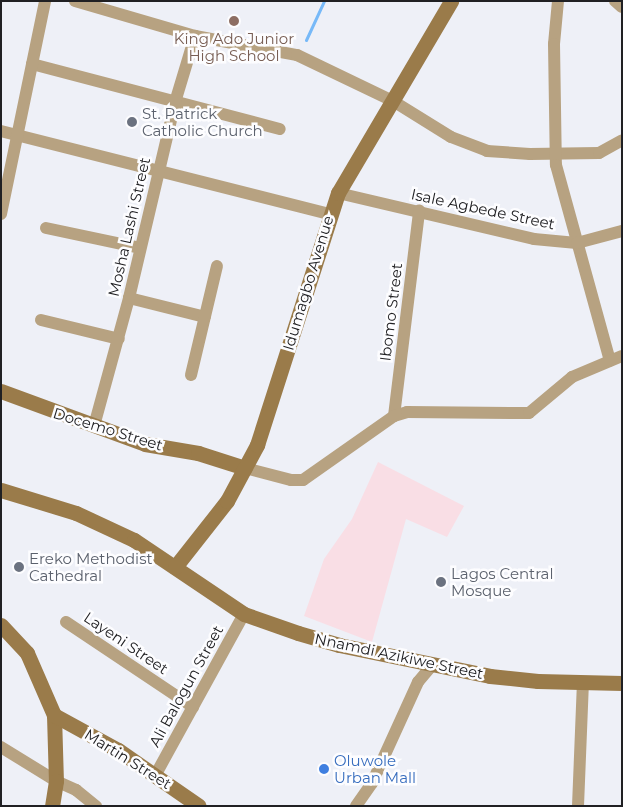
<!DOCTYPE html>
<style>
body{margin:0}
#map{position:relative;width:623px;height:807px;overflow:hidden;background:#eef0f7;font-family:Montserrat,sans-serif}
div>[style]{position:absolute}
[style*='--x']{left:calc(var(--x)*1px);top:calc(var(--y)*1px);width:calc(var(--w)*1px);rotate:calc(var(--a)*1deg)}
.commercial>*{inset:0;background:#f9dee5}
.stream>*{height:3px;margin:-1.5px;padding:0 1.5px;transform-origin:1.5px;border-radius:1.5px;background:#77b9f8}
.street>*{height:12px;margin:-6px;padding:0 6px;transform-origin:6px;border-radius:6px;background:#b7a281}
.secondary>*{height:15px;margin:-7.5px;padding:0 7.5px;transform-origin:7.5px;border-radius:7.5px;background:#9a7b4a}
.dots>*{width:14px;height:14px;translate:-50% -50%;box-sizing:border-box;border:2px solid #fdfdff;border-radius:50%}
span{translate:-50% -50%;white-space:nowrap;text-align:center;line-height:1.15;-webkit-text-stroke:5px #fdfdff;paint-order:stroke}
.education-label{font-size:15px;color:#785e54}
.worship-label{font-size:15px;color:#5b616d}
.left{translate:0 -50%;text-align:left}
.street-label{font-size:15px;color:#202023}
.shop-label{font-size:15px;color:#366cbe}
.frame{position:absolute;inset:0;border:2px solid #202023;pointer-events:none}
</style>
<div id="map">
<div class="commercial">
<i style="clip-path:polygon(378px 462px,464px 506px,447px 537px,406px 519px,372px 642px,304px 616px,324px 559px,352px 519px)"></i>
</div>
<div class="stream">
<i style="--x:306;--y:40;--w:43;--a:-65.2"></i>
</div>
<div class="street">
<i style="--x:75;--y:1;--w:125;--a:16.3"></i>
<i style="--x:195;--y:36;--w:104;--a:10.6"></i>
<i style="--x:297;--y:55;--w:106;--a:25.6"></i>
<i style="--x:393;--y:101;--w:68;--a:31.8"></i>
<i style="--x:451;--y:137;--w:39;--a:21"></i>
<i style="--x:487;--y:151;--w:43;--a:4"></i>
<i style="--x:530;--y:154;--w:69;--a:-0.8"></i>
<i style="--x:599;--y:153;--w:26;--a:-29"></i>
<i style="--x:558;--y:1;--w:43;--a:95.3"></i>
<i style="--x:554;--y:44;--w:121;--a:89.1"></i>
<i style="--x:556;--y:165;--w:203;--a:74.6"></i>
<i style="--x:615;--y:1;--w:9;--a:41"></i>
<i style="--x:32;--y:64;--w:256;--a:14.7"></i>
<i style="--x:1;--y:131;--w:338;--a:14.2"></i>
<i style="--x:338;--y:193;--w:201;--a:13.2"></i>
<i style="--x:534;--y:239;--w:43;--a:5.3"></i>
<i style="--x:577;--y:243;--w:47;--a:-14.9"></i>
<i style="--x:1;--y:214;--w:217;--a:-78.3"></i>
<i style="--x:46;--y:228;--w:96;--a:12"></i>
<i style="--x:129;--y:298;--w:78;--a:14"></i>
<i style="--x:41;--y:320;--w:80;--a:13.7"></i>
<i style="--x:191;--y:375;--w:112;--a:-76.6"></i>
<i style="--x:394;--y:416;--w:207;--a:-83"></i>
<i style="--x:94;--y:426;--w:133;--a:-74.7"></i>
<i style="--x:129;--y:298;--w:204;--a:-76.7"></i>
<i style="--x:176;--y:99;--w:66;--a:-73.2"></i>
<i style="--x:245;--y:468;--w:48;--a:14.6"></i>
<i style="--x:291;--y:480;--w:12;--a:0"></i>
<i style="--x:303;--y:480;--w:111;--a:-35.1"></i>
<i style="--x:394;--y:416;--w:14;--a:-17"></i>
<i style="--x:407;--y:412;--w:122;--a:0.5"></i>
<i style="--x:529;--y:413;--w:56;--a:-39.9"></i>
<i style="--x:572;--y:377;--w:54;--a:-22.8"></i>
<i style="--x:66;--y:622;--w:153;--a:33.8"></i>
<i style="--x:1;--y:747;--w:65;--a:31.7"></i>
<i style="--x:56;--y:781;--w:22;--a:24"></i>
<i style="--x:76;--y:790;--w:26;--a:39"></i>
<i style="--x:156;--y:774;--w:183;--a:-61.2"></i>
<i style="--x:356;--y:806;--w:28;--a:-55"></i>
<i style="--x:372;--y:783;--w:111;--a:-65.5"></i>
<i style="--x:418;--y:682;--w:23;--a:-50"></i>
<i style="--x:578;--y:806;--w:124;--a:-87.7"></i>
</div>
<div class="secondary">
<i style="--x:1;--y:391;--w:153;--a:20.2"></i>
<i style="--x:145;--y:444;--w:54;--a:9.6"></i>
<i style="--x:198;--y:453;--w:49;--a:17.7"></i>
<i style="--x:1;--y:490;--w:78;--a:17"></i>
<i style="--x:76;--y:513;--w:64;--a:25"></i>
<i style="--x:134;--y:540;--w:133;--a:33.9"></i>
<i style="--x:244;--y:614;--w:57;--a:19.4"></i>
<i style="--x:298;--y:633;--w:43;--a:16.3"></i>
<i style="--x:339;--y:645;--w:154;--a:11.6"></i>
<i style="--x:490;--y:676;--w:48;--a:5.9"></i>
<i style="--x:538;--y:681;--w:84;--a:1.4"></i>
<i style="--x:175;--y:567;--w:84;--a:-51.8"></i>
<i style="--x:227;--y:501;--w:64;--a:-61.8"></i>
<i style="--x:257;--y:445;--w:265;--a:-72.2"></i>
<i style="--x:338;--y:193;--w:223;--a:-59.5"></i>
<i style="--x:1;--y:625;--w:38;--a:47"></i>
<i style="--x:27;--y:653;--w:68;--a:66.5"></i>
<i style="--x:54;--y:715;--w:66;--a:88.3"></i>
<i style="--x:56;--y:781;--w:25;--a:99"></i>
<i style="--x:54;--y:715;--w:73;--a:28.7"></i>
<i style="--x:118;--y:750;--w:98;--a:34.7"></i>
</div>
<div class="dots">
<i style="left:234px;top:21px;background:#8d6e63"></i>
<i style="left:132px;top:122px;background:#6b7280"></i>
<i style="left:19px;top:567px;background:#6b7280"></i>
<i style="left:441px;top:582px;background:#6b7280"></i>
<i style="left:324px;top:769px;background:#3f7fe0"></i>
</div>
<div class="education-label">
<span style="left:234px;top:47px">King Ado Junior<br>High School</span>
</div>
<div class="worship-label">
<span class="left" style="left:142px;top:122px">St. Patrick<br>Catholic Church</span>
<span class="left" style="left:29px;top:567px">Ereko Methodist<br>Cathedral</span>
<span class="left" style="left:451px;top:582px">Lagos Central<br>Mosque</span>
</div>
<div class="street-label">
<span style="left:483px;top:209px;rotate:12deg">Isale Agbede Street</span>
<span style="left:129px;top:227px;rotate:-77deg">Mosha Lashi Street</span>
<span style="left:308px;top:283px;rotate:-73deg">Idumagbo Avenue</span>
<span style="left:391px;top:312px;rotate:-83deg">Ibomo Street</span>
<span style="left:108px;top:429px;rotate:17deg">Docemo Street</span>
<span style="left:126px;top:643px;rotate:34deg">Layeni Street</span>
<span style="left:399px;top:656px;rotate:12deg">Nnamdi Azikiwe Street</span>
<span style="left:186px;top:686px;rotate:-61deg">Ali Balogun Street</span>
<span style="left:128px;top:759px;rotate:32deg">Martin Street</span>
</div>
<div class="shop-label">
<span class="left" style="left:334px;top:769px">Oluwole<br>Urban Mall</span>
</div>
<div class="frame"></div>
</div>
